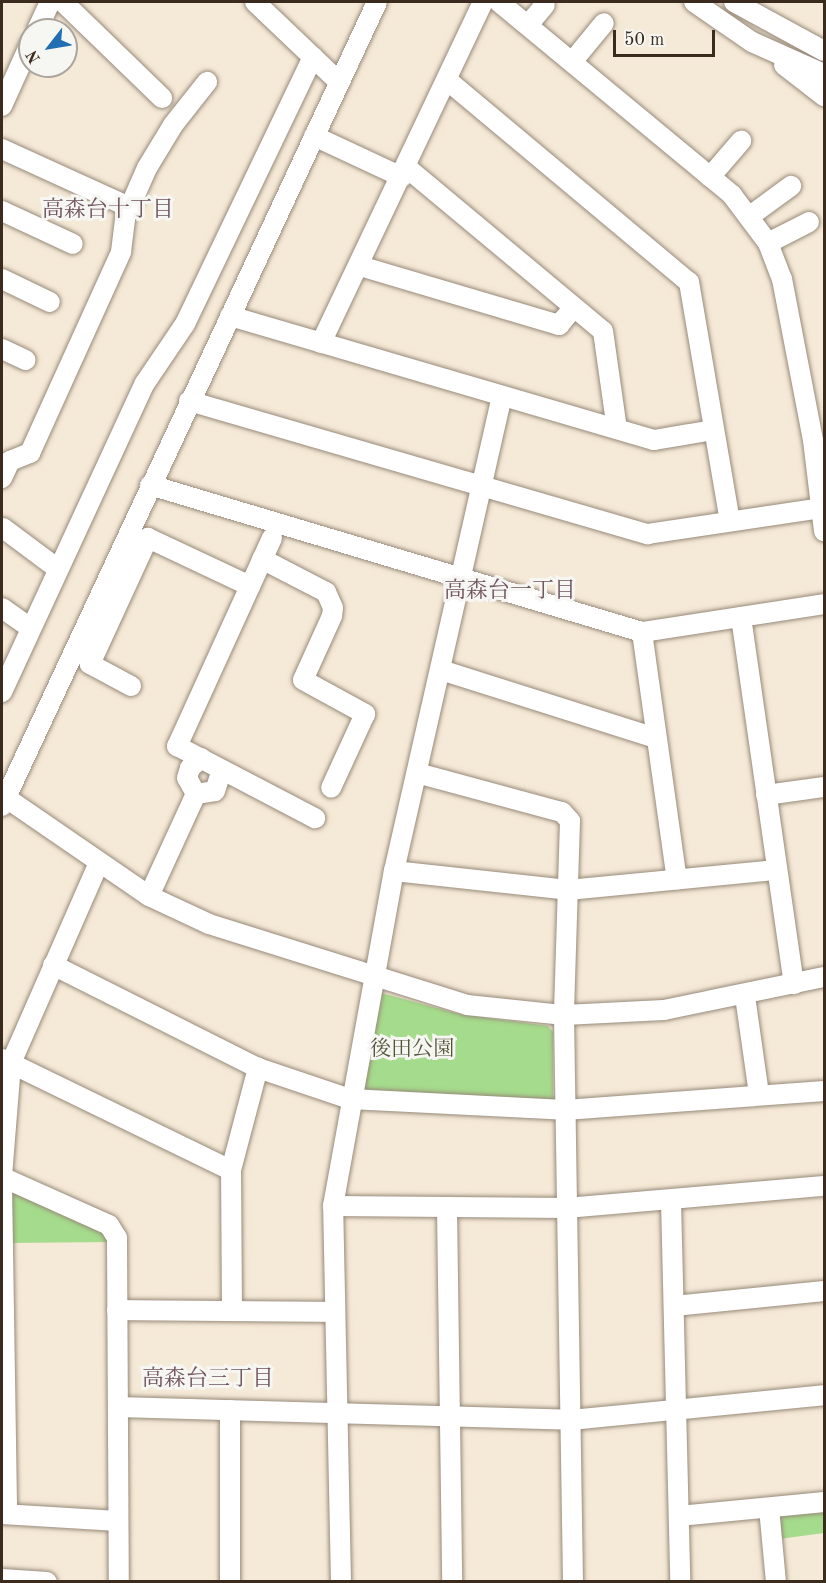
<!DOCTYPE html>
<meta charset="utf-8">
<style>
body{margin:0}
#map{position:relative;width:826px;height:1583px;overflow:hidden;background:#f5e9d7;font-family:"Old Standard TT","Noto Serif JP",serif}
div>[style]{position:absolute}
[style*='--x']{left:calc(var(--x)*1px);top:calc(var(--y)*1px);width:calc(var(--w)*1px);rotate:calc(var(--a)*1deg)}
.green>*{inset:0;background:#a5db8c}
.roads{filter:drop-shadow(0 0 2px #988a7a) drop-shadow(0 0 2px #988a7a)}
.minor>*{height:20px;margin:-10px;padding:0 10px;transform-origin:10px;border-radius:10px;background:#fff}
span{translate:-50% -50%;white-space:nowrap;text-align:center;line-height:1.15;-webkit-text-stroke:6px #f6f6f2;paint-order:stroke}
.park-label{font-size:21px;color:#56563a}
.neighbourhood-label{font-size:22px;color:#70535f}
.frame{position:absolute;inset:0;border:3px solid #3b2a1e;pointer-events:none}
.north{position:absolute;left:18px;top:18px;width:60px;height:60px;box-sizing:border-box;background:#f6f6f2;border:2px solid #aba49d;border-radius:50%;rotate:239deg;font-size:16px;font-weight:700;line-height:24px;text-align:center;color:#3b2a1e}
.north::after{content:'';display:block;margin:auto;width:21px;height:27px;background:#1f6fb2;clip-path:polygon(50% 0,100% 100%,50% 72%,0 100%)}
.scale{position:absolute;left:613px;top:30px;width:102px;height:27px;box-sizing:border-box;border:3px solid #3b2a1e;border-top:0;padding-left:8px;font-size:18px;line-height:21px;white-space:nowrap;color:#3b2a1e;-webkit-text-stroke:4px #f6f6f2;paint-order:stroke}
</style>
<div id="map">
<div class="green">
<i style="clip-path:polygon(374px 991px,459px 1014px,548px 1026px,553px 1032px,553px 1104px,362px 1094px)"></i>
<i style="clip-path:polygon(12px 1186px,106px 1231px,110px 1242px,8px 1243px,7px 1190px)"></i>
<i style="clip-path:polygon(824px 1506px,824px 1533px,779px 1539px,777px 1516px)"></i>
</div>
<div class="roads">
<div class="minor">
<i style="--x:63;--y:2;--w:138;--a:44.1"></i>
<i style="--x:255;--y:2;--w:116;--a:43.6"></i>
<i style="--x:499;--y:2;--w:303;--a:39.6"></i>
<i style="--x:732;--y:195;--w:60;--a:53.1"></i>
<i style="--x:768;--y:243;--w:39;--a:69"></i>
<i style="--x:782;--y:279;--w:164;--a:79.1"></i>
<i style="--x:813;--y:440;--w:92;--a:83.1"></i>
<i style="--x:694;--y:2;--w:70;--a:34.6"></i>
<i style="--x:752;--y:42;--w:79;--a:24"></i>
<i style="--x:734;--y:2;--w:102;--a:28.6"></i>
<i style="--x:528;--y:25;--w:26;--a:-50"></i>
<i style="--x:37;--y:30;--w:31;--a:-65"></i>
<i style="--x:572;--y:62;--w:50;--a:-50.6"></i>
<i style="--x:784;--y:65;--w:51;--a:37.8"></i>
<i style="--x:447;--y:80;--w:315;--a:39.9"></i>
<i style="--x:689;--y:282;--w:242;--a:80.3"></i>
<i style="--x:2;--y:106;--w:68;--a:-65.7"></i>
<i style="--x:314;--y:136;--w:97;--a:25"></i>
<i style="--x:2;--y:149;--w:140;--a:24.5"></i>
<i style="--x:406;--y:167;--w:256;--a:39.8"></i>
<i style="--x:603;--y:331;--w:99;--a:81.9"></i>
<i style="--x:710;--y:177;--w:48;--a:-49.3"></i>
<i style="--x:2;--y:211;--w:78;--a:24.9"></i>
<i style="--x:750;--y:216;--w:51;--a:-36.2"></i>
<i style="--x:768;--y:243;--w:46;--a:-27.1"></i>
<i style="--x:360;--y:266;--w:208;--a:16.5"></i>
<i style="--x:559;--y:325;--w:23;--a:-50"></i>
<i style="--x:2;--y:279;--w:53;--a:25.6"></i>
<i style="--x:230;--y:316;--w:442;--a:16.3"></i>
<i style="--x:654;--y:440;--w:60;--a:-9.6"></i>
<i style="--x:321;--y:343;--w:378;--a:-64.6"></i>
<i style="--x:2;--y:349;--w:26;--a:25"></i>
<i style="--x:189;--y:401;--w:478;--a:16.2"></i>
<i style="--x:648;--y:534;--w:175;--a:-8.5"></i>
<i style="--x:2;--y:478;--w:19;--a:-65"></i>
<i style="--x:10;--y:461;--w:22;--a:-22"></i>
<i style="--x:30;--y:453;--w:221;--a:-65.6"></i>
<i style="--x:121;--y:252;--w:34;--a:-83"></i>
<i style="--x:125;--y:218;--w:55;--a:-66.3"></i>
<i style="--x:147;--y:168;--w:50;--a:-58.8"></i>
<i style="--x:173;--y:125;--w:55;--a:-51.7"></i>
<i style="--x:150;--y:485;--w:513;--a:16.64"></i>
<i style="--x:642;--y:632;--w:184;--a:-8.7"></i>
<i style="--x:3;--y:528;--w:69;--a:36.7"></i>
<i style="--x:272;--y:538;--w:229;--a:114.5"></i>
<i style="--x:177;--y:746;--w:156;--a:27.6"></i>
<i style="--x:262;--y:559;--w:72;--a:27.3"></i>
<i style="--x:326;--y:592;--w:17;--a:66"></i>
<i style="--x:333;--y:608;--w:8;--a:97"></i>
<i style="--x:332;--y:616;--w:70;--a:114.4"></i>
<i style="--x:303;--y:680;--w:71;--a:28.7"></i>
<i style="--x:365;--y:714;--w:81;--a:114.7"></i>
<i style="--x:2;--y:608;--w:35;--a:35"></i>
<i style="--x:741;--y:617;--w:371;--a:81.8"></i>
<i style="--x:642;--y:632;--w:250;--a:82"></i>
<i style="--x:441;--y:670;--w:225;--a:17.6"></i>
<i style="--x:131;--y:686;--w:47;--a:-151.8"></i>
<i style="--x:90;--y:664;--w:139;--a:-65.3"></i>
<i style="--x:148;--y:538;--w:113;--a:25.2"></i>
<i style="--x:2;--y:692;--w:340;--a:-65.2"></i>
<i style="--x:145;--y:383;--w:71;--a:-55.9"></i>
<i style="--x:185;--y:324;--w:296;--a:-64.4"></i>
<i style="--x:417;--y:773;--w:150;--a:15.1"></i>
<i style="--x:562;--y:812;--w:12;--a:48"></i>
<i style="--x:570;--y:821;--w:194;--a:91.8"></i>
<i style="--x:564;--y:1015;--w:567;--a:89.09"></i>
<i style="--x:196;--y:794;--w:18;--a:-119"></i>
<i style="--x:187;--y:778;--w:10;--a:-73"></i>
<i style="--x:190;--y:768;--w:15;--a:-42"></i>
<i style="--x:2;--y:795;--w:178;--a:34.5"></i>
<i style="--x:149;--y:896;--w:66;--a:25"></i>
<i style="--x:209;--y:924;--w:270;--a:17.4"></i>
<i style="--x:467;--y:1005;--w:98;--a:5.9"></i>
<i style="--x:564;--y:1015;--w:100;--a:-2.9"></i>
<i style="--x:664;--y:1010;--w:163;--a:-11.7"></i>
<i style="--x:766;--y:795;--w:59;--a:-7.9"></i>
<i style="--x:2;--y:806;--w:887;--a:-64.99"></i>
<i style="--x:394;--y:871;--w:175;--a:6.2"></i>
<i style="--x:568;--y:890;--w:210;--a:-5.5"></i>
<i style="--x:149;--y:896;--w:112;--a:-65.3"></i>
<i style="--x:196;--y:794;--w:19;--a:-9"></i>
<i style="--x:215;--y:791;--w:20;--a:-72"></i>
<i style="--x:53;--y:965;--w:229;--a:26.7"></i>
<i style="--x:258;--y:1068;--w:97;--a:18.6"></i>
<i style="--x:350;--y:1099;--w:215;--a:2.9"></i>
<i style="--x:565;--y:1110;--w:260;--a:-4.2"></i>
<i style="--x:745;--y:996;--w:99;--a:81.9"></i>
<i style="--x:2;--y:1059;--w:254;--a:25.9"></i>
<i style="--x:2;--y:1176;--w:113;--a:-85.4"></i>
<i style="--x:11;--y:1063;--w:219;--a:-66.3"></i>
<i style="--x:2;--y:1177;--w:117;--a:24.2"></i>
<i style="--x:109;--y:1225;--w:15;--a:58"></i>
<i style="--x:117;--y:1238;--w:344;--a:89.7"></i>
<i style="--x:2;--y:1186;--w:328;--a:89.1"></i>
<i style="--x:671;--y:1201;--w:381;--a:88.6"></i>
<i style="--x:333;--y:1206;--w:233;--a:0.5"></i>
<i style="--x:566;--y:1208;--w:259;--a:-4.9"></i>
<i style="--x:447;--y:1208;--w:374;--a:89.2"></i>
<i style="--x:674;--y:1306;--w:151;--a:-5.7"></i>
<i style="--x:117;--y:1310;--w:217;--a:0.5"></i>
<i style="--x:232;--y:1310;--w:140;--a:-90.4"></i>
<i style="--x:231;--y:1170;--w:106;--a:-75.2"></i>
<i style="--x:118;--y:1407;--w:453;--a:1.6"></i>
<i style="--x:571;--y:1420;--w:254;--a:-5.6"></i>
<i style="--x:769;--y:1508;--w:74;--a:84.6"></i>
<i style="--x:2;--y:1514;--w:116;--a:3.5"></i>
<i style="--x:679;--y:1516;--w:146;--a:-5.5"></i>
<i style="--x:2;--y:1579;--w:45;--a:3.8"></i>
<i style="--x:230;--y:1582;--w:172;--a:-90"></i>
<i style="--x:341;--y:1582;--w:376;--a:-91.2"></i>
<i style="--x:333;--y:1206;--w:341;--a:-79.7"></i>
<i style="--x:394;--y:871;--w:487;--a:-77.2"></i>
</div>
</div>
<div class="park-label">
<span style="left:412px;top:1050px">後田公園</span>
</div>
<div class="neighbourhood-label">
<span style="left:108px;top:211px">高森台十丁目</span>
<span style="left:510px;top:592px">高森台一丁目</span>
<span style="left:208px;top:1380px">高森台三丁目</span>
</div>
<div class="frame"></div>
<div class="north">N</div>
<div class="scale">50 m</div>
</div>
